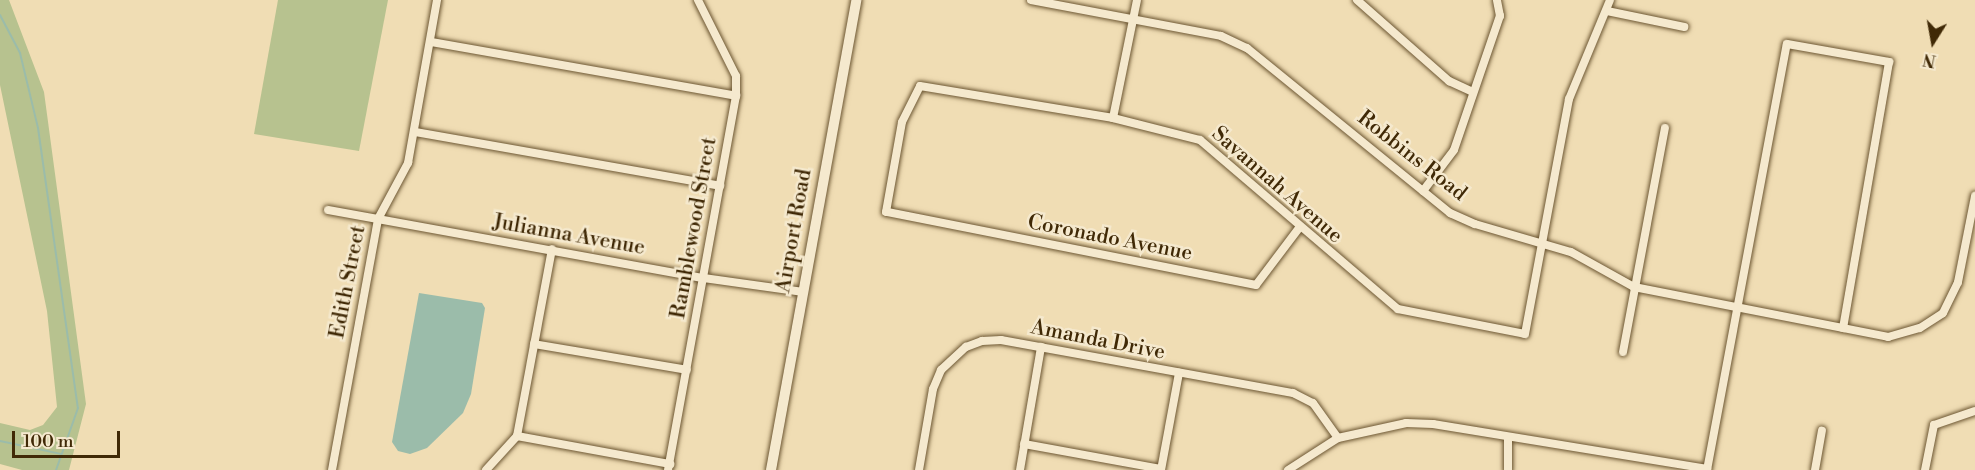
<!DOCTYPE html>
<style>
body{margin:0}
#map{position:relative;width:1975px;height:470px;overflow:hidden;background:#f0ddb4;font-family:"Libre Bodoni",serif}
div>[style]{position:absolute}
[style*='--x']{left:calc(var(--x)*1px);top:calc(var(--y)*1px);width:calc(var(--w)*1px);rotate:calc(var(--a)*1deg)}
.green>*{inset:0;background:#b7c28f}
.water>*{inset:0;background:#9bbcaa}
.stream>*{height:2px;margin:-1px;padding:0 1px;transform-origin:1px;border-radius:1px;background:#9bbcaa}
.roads{filter:drop-shadow(0 0 2px #6c5632) drop-shadow(0 0 2px #6c5632)}
.minor>*{height:8px;margin:-4px;padding:0 4px;transform-origin:4px;border-radius:4px;background:#f5e9ce}
.secondary>*{height:10px;margin:-5px;padding:0 5px;transform-origin:5px;border-radius:5px;background:#f5e9ce}
span{translate:-50% -50%;white-space:nowrap;text-align:center;line-height:1.15;-webkit-text-stroke:5px #f5e9ce;paint-order:stroke}
.street-label{font-size:21px;color:#402906}
.north{position:absolute;left:1903px;top:12px;width:60px;height:60px;-webkit-text-stroke:4px #f5e9ce;paint-order:stroke;rotate:191deg;font-size:16px;font-weight:700;line-height:24px;text-align:center;color:#402906}
.north::after{content:'';display:block;margin:auto;width:21px;height:27px;background:#402906;clip-path:polygon(50% 0,100% 100%,50% 72%,0 100%)}
.scale{position:absolute;left:12px;top:431px;width:108px;height:27px;box-sizing:border-box;border:3px solid #402906;border-top:0;padding-left:8px;font-size:18px;line-height:21px;white-space:nowrap;color:#402906;-webkit-text-stroke:4px #f5e9ce;paint-order:stroke}
</style>
<div id="map">
<div class="green">
<i style="clip-path:polygon(0 0,9px 0,44px 92px,86px 404px,69px 470px,22px 470px,0 464px,0 423px,30px 430px,43px 425px,57px 407px,47px 311px,0 85px)"></i>
<i style="clip-path:polygon(278px 0,388px 0,359px 151px,254px 134px)"></i>
</div>
<div class="water">
<i style="clip-path:polygon(419px 293px,482px 303px,485px 308px,471px 394px,463px 413px,427px 448px,410px 454px,398px 451px,392px 442px)"></i>
</div>
<div class="stream">
<i style="--x:0;--y:15;--w:43;--a:62.2"></i>
<i style="--x:20;--y:53;--w:77;--a:76.5"></i>
<i style="--x:38;--y:128;--w:283;--a:81.9"></i>
<i style="--x:78;--y:408;--w:66;--a:109.5"></i>
<i style="--x:0;--y:441;--w:62;--a:12"></i>
</div>
<div class="roads">
<div class="minor">
<i style="--x:1031;--y:0;--w:193;--a:10.7"></i>
<i style="--x:1221;--y:36;--w:29;--a:25"></i>
<i style="--x:1247;--y:48;--w:262;--a:39.1"></i>
<i style="--x:1450;--y:213;--w:27;--a:24"></i>
<i style="--x:1475;--y:224;--w:100;--a:16.3"></i>
<i style="--x:1571;--y:252;--w:72;--a:29.1"></i>
<i style="--x:1634;--y:287;--w:259;--a:11.1"></i>
<i style="--x:1888;--y:337;--w:33;--a:-16"></i>
<i style="--x:1920;--y:328;--w:27;--a:-33"></i>
<i style="--x:1943;--y:313;--w:34;--a:-64"></i>
<i style="--x:1958;--y:282;--w:88;--a:-78.8"></i>
<i style="--x:1357;--y:0;--w:123;--a:41.4"></i>
<i style="--x:1449;--y:81;--w:26;--a:25"></i>
<i style="--x:1607;--y:11;--w:79;--a:11.7"></i>
<i style="--x:431;--y:42;--w:310;--a:10"></i>
<i style="--x:1113;--y:118;--w:120;--a:-78.5"></i>
<i style="--x:415;--y:132;--w:310;--a:10"></i>
<i style="--x:1423;--y:191;--w:51;--a:-52.9"></i>
<i style="--x:1454;--y:150;--w:142;--a:-71.1"></i>
<i style="--x:1500;--y:16;--w:16;--a:-101"></i>
<i style="--x:328;--y:210;--w:382;--a:10.3"></i>
<i style="--x:704;--y:278;--w:100;--a:8"></i>
<i style="--x:1299;--y:228;--w:71;--a:127"></i>
<i style="--x:1256;--y:285;--w:377;--a:-168.8"></i>
<i style="--x:886;--y:212;--w:91;--a:-79.9"></i>
<i style="--x:902;--y:122;--w:40;--a:-63.4"></i>
<i style="--x:920;--y:86;--w:196;--a:9.4"></i>
<i style="--x:1113;--y:118;--w:90;--a:14.2"></i>
<i style="--x:1200;--y:140;--w:260;--a:40.5"></i>
<i style="--x:1398;--y:309;--w:129;--a:11.1"></i>
<i style="--x:1525;--y:334;--w:239;--a:-79.4"></i>
<i style="--x:1569;--y:99;--w:107;--a:-67.5"></i>
<i style="--x:534;--y:344;--w:155;--a:9.6"></i>
<i style="--x:1623;--y:352;--w:228;--a:-79.4"></i>
<i style="--x:517;--y:436;--w:156;--a:10.4"></i>
<i style="--x:1508;--y:437;--w:33;--a:90"></i>
<i style="--x:1024;--y:444;--w:139;--a:10.3"></i>
<i style="--x:332;--y:470;--w:255;--a:-79.6"></i>
<i style="--x:378;--y:219;--w:64;--a:-61.8"></i>
<i style="--x:408;--y:163;--w:166;--a:-79.9"></i>
<i style="--x:486;--y:470;--w:46;--a:-47.6"></i>
<i style="--x:517;--y:436;--w:190;--a:-79.4"></i>
<i style="--x:668;--y:470;--w:380;--a:-79.7"></i>
<i style="--x:736;--y:96;--w:20;--a:-90"></i>
<i style="--x:736;--y:76;--w:85;--a:-116.6"></i>
<i style="--x:919;--y:470;--w:82;--a:-80.2"></i>
<i style="--x:933;--y:389;--w:21;--a:-67"></i>
<i style="--x:941;--y:370;--w:34;--a:-43"></i>
<i style="--x:966;--y:347;--w:17;--a:-21"></i>
<i style="--x:982;--y:341;--w:19;--a:-3"></i>
<i style="--x:1001;--y:340;--w:297;--a:10.3"></i>
<i style="--x:1293;--y:393;--w:22;--a:27"></i>
<i style="--x:1313;--y:403;--w:43;--a:54.5"></i>
<i style="--x:1020;--y:470;--w:125;--a:-80.3"></i>
<i style="--x:1161;--y:470;--w:99;--a:-79.5"></i>
<i style="--x:1288;--y:470;--w:59;--a:-32.6"></i>
<i style="--x:1338;--y:438;--w:70;--a:-12.4"></i>
<i style="--x:1406;--y:423;--w:27;--a:2"></i>
<i style="--x:1433;--y:424;--w:278;--a:9.3"></i>
<i style="--x:1707;--y:470;--w:433;--a:-79.4"></i>
<i style="--x:1787;--y:44;--w:104;--a:10"></i>
<i style="--x:1889;--y:62;--w:270;--a:99.8"></i>
<i style="--x:1815;--y:470;--w:40;--a:-80"></i>
<i style="--x:1925;--y:470;--w:46;--a:-78.7"></i>
<i style="--x:1934;--y:425;--w:43;--a:-18.9"></i>
</div>
<div class="secondary">
<i style="--x:771;--y:470;--w:478;--a:-79.7"></i>
</div>
</div>
<div class="street-label">
<span style="left:1412px;top:156px;rotate:38deg">Robbins Road</span>
<span style="left:1277px;top:185px;rotate:41deg">Savannah Avenue</span>
<span style="left:694px;top:228px;rotate:-80deg">Ramblewood Street</span>
<span style="left:794px;top:231px;rotate:-80deg">Airport Road</span>
<span style="left:569px;top:235px;rotate:10deg">Julianna Avenue</span>
<span style="left:1110px;top:238px;rotate:11deg">Coronado Avenue</span>
<span style="left:348px;top:282px;rotate:-79deg">Edith Street</span>
<span style="left:1098px;top:340px;rotate:11deg">Amanda Drive</span>
</div>
<div class="north">N</div>
<div class="scale">100 m</div>
</div>
